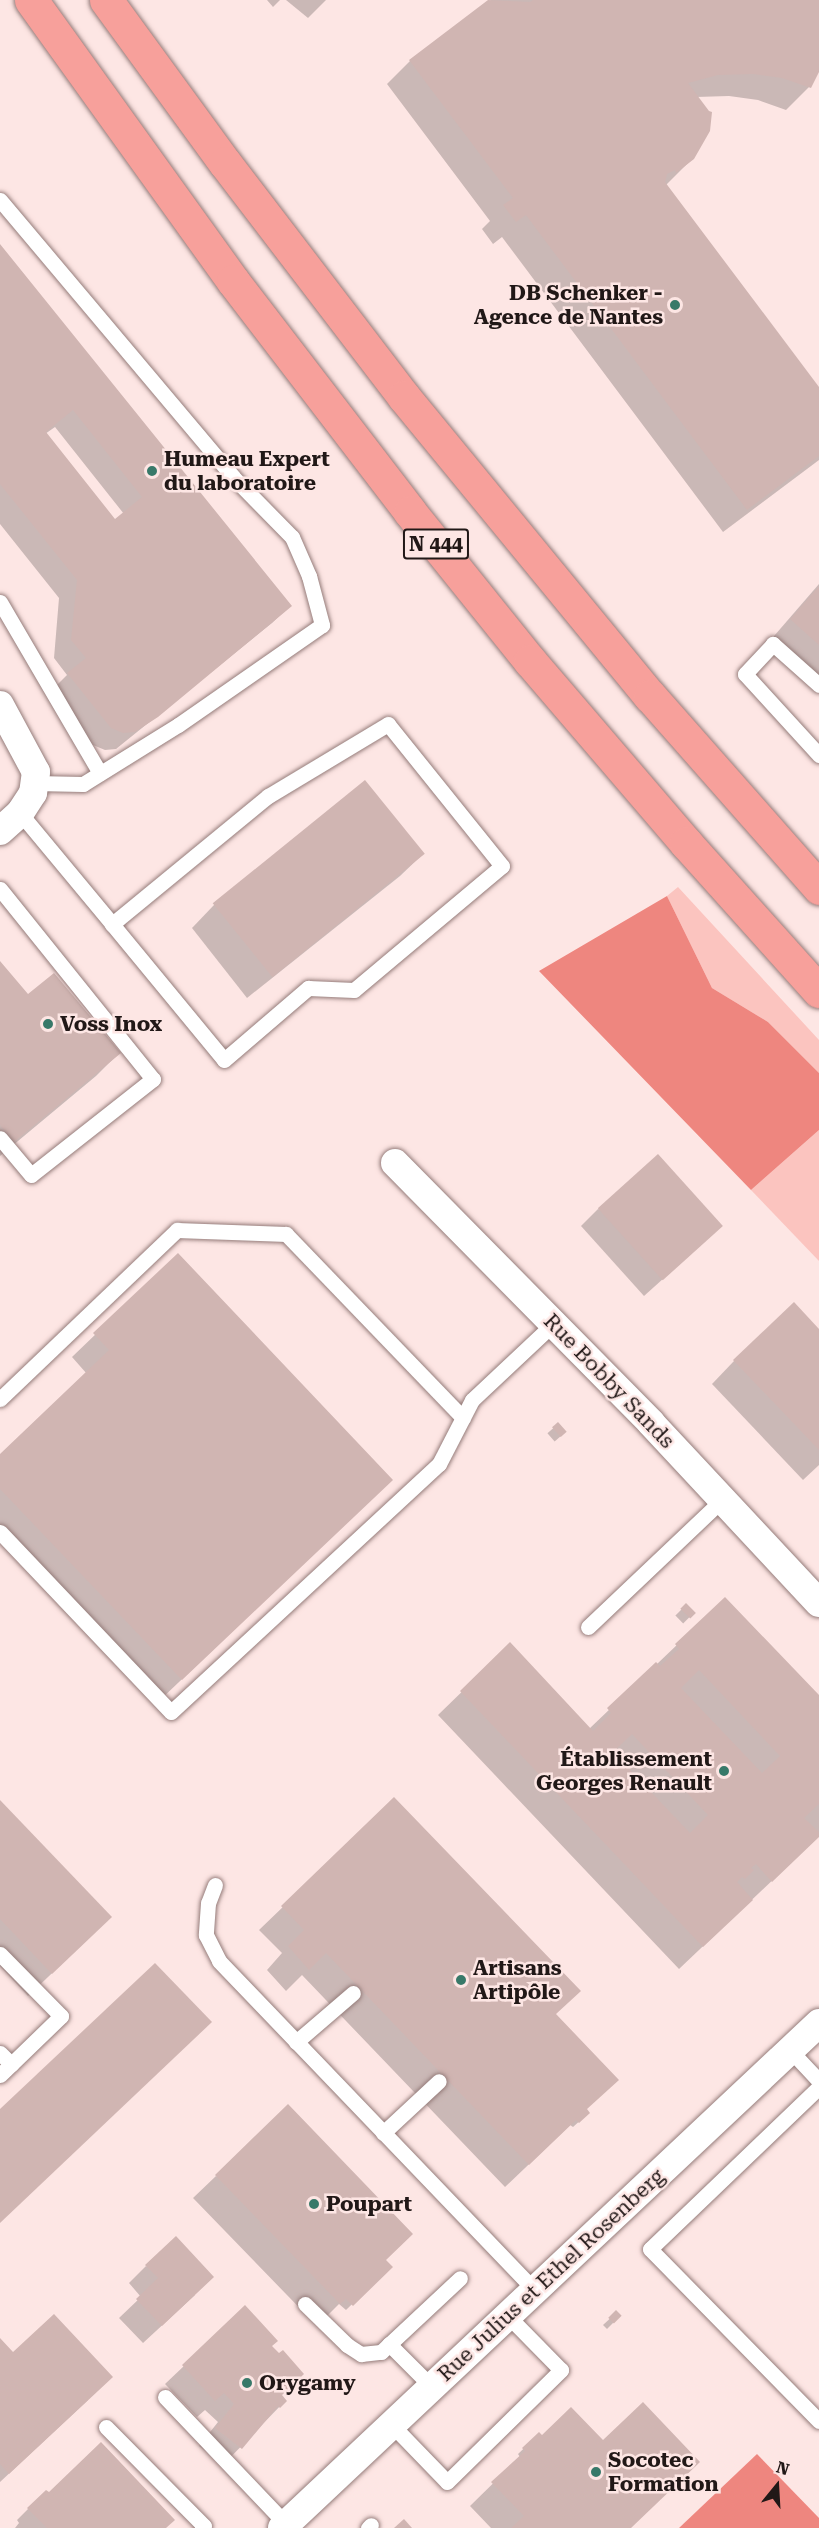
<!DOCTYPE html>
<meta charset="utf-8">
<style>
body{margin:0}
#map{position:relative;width:819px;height:2528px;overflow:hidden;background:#fde6e4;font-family:"Roboto Serif",serif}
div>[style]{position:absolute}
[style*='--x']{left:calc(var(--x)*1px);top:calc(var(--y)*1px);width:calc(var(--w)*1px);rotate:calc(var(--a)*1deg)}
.green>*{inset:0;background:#fbc4bf}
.forest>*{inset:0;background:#ee867f}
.shadow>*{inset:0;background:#0003;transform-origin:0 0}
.building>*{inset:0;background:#d0b5b2;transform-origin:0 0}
.roads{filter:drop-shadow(0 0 2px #957c7a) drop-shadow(0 0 2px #957c7a)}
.service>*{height:15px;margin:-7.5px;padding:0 7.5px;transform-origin:7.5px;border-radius:7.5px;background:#fff}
.minor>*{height:28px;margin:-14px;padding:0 14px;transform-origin:14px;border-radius:14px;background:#fff}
.trunk>*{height:33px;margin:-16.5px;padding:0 16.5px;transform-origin:16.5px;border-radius:16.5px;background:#f7a09b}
.dots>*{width:16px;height:16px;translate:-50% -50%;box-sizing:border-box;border:3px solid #fde6e4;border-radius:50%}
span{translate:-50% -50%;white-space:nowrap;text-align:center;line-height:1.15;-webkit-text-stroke:5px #fde6e4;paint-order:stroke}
.shield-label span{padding:2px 4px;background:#fde6e4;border:2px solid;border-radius:4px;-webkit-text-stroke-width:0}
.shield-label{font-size:20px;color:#211817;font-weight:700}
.poi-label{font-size:21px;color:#211817;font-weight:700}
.right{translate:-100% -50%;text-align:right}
.left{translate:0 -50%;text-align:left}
.street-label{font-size:21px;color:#211817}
.north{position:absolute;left:747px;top:2456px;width:60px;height:60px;-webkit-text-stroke:4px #fde6e4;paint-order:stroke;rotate:18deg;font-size:16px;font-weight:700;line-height:24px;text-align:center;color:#211817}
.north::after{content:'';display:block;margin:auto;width:21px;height:27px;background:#211817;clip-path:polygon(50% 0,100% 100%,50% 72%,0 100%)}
</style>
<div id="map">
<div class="green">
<i style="clip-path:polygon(678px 887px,819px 1040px,819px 1073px,768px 1022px,712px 988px,667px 896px)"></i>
<i style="clip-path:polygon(819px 1130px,819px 1261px,751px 1190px)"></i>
</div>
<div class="forest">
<i style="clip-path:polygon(667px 896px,712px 988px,768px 1022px,819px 1073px,819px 1130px,751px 1190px,539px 971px)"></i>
<i style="clip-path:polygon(757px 2454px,819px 2518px,819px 2528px,679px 2528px)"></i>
</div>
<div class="shadow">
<i style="clip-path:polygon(267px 0,280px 0,273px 7px)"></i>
<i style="clip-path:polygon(286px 0,326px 0,308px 18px)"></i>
<i style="clip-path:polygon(491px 0,819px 0,819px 69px,809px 87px,786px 110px,758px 100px,729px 96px,696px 97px,693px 158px,666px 185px,819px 390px,819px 460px,723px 532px,502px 237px,493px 244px,482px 229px,490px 221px,387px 84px,410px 61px)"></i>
<i style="clip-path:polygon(evenodd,0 246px,290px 606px,272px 623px,116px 749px,105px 750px,93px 745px,50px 692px,67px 675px,54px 658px,59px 598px,0 524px,0 246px,55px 427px,124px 514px,115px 521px,45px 434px,55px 427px)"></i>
<i style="clip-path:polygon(819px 584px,819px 687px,768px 643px)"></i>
<i style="clip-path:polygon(423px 854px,400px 876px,247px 998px,192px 928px,214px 905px)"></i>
<i style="clip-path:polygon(0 964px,27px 997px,119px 1053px,96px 1076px,0 1156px)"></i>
<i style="clip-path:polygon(598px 1209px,703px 1243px,644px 1296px,581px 1226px)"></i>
<i style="clip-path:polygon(178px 1255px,368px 1502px,158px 1702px,0 1536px,0 1456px,87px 1374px,72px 1357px)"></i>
<i style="clip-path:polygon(819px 1331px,819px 1465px,803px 1480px,712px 1384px,734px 1361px)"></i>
<i style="left:558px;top:1424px;width:11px;height:14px;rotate:49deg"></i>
<i style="clip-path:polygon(725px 1599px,819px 1699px,819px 1836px,679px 1969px,438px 1715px,510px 1645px,589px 1729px)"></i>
<i style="left:686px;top:1605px;width:11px;height:15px;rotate:45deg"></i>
<i style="clip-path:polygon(394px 1800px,586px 2110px,583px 2118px,573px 2127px,570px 2125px,505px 2187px,302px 1975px,286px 1991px,267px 1970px,282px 1953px,259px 1930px)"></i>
<i style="clip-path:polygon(0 1802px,87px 1940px,28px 1996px,0 1966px)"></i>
<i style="clip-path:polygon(216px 2176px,385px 2260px,385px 2272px,346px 2310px,339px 2304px,317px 2326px,193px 2198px)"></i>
<i style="clip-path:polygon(146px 2266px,195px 2295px,143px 2343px,119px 2318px,141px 2297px,129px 2283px)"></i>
<i style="clip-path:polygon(245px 2308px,270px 2347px,280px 2396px,285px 2401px,223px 2465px,199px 2446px,218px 2422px,205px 2410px,197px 2417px,165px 2384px)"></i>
<i style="clip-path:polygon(616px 2313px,620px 2316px,607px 2329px,603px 2325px)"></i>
<i style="clip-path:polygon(0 2340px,13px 2354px,88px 2400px,0 2482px)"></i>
<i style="clip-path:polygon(539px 2434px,630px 2528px,491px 2528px,470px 2506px,520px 2457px,518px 2454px)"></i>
<i style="clip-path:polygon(28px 2509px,165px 2528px,15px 2528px,19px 2523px,17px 2520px)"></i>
</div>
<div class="building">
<i style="clip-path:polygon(488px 0,530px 2px,533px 0,819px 0,819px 72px,811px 88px,782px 78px,753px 74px,718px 75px,688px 83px,709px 111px,712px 112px,710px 131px,694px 159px,676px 173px,675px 170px,667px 174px,665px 182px,819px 387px,819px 456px,747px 510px,526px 215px,516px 222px,503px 205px,513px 198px,409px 60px)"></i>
<i style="clip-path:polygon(evenodd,0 244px,292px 606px,158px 717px,135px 732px,123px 733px,111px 728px,67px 673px,86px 658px,71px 640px,77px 580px,0 484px,0 244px,73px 410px,142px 497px,115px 519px,46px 432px,73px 410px)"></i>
<i style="clip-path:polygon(819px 586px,819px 645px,790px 619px)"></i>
<i style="left:365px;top:780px;width:95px;height:196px;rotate:51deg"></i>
<i style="clip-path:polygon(0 961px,28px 994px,54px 973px,121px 1053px,14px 1142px,0 1125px)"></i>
<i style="left:658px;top:1154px;width:97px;height:81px;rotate:48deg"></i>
<i style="clip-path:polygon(178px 1253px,393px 1480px,182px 1680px,0 1489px,0 1454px,109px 1350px,93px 1333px)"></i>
<i style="clip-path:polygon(794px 1302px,819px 1329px,819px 1450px,733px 1360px)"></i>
<i style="left:558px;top:1422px;width:13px;height:8px;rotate:48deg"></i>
<i style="clip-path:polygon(evenodd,725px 1597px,819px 1695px,819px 1804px,804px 1818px,819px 1832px,819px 1837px,772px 1882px,756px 1864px,751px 1868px,754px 1870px,745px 1879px,742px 1877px,737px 1882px,753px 1900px,703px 1947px,460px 1691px,510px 1642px,593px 1731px,611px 1713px,607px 1708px,656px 1662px,660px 1666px,679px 1649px,675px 1644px,725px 1597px,699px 1670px,780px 1756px,762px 1773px,681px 1688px,699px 1670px,725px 1597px,632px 1734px,708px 1815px,690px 1833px,613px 1752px,632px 1734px)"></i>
<i style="left:686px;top:1603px;width:14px;height:8px;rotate:45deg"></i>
<i style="clip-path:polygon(394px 1797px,581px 1991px,556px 2014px,619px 2080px,587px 2109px,590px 2113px,579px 2123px,576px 2120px,529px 2165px,326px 1953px,309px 1970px,288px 1946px,304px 1930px,281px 1906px)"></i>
<i style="clip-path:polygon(0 1800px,112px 1917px,52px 1974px,0 1919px)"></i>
<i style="clip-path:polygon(155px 1963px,212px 2022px,0 2223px,0 2109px)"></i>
<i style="clip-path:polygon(288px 2104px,413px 2234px,386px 2260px,393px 2267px,353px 2306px,346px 2299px,340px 2304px,215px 2175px)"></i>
<i style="clip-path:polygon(176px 2236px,214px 2277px,162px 2326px,136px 2299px,158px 2278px,145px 2265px)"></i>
<i style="clip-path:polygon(245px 2305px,278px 2341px,272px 2346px,279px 2353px,283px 2350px,304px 2374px,282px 2395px,287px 2401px,280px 2408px,278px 2406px,242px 2449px,215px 2428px,234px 2404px,224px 2393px,215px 2401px,182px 2365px)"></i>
<i style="left:616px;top:2310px;width:8px;height:11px;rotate:45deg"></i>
<i style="clip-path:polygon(54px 2314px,113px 2377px,9px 2474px,0 2464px,0 2338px,13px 2352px)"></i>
<i style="clip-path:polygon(643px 2402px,700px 2462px,631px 2528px,511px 2528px,524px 2516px,491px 2482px,525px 2451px,522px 2448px,539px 2432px,542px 2435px,571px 2407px,603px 2440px)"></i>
<i style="clip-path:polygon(101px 2442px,175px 2520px,166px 2528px,47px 2528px,27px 2508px,46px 2490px,49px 2492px)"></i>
<i style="clip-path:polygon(404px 2519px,412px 2528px,394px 2528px)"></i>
</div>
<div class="roads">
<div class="service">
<i style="--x:0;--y:200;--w:362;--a:49.9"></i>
<i style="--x:233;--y:477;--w:84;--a:45.5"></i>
<i style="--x:292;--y:537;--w:43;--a:66.4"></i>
<i style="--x:309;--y:576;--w:51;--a:75.1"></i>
<i style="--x:322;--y:625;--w:175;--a:145.2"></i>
<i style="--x:178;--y:725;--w:112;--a:148.2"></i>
<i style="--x:83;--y:784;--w:49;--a:-178.8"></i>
<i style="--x:0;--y:602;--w:198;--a:59.7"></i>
<i style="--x:819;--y:685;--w:62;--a:-138.3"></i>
<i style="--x:773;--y:644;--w:41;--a:133"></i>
<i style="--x:745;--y:674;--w:110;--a:47.6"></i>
<i style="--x:20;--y:813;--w:144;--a:50.3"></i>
<i style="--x:112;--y:924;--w:176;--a:50.5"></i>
<i style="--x:224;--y:1060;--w:111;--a:-40.6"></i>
<i style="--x:308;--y:988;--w:46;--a:2.5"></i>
<i style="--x:354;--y:990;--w:193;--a:-40"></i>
<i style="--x:502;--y:866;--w:182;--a:-128.8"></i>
<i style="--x:388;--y:724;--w:140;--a:149"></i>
<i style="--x:268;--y:796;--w:202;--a:140.6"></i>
<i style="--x:0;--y:889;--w:244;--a:51.2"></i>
<i style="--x:153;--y:1079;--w:155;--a:141.8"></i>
<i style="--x:31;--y:1175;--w:48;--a:-130"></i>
<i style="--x:0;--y:1399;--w:245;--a:-43.7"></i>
<i style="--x:177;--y:1230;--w:109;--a:2.1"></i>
<i style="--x:286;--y:1234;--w:255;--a:46.1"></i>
<i style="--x:0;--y:1532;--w:248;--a:46.5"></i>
<i style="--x:171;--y:1712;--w:365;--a:-42.8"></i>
<i style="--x:439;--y:1464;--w:72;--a:-62.7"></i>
<i style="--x:472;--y:1400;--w:111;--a:-43.2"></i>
<i style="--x:588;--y:1627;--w:185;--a:-43.5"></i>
<i style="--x:215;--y:1885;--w:19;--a:111"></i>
<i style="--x:208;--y:1903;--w:32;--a:94"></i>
<i style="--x:206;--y:1935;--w:29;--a:63"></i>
<i style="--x:219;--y:1961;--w:457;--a:46.2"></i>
<i style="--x:0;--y:1954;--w:87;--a:45.5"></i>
<i style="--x:61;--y:2016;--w:85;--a:136"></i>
<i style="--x:296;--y:2042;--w:75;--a:-40.7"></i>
<i style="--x:790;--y:2050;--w:42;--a:46.9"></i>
<i style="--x:0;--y:2053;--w:16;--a:45"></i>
<i style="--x:819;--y:2087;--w:234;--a:136.2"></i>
<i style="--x:650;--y:2249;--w:241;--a:45.5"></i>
<i style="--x:383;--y:2133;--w:76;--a:-42.9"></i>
<i style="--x:305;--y:2304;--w:59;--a:44.3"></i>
<i style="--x:347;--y:2345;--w:17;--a:33"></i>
<i style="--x:361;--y:2354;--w:20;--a:-6"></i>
<i style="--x:381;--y:2352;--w:108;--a:-43.1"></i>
<i style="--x:389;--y:2344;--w:61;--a:45"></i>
<i style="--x:165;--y:2397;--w:175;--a:46.4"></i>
<i style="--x:392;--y:2425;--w:79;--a:46"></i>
<i style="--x:447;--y:2482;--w:160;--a:-44.5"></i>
<i style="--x:561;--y:2370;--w:76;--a:-134.5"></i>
<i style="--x:106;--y:2427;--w:139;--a:45.3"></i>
<i style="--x:204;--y:2526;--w:3;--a:135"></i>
<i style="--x:368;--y:2528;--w:4;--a:-45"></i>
</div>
<div class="minor">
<i style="--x:0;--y:705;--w:76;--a:61.8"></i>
<i style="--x:36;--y:772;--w:21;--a:98"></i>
<i style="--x:33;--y:793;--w:24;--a:123"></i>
<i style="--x:20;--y:813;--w:27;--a:138"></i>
<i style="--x:395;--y:1163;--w:365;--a:45.4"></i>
<i style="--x:651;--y:1423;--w:246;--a:47"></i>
<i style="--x:282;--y:2528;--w:737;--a:-43.24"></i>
</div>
<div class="trunk">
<i style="--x:31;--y:0;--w:346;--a:54.3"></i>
<i style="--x:233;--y:281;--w:291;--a:52.5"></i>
<i style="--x:410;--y:512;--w:191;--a:51.2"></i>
<i style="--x:530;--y:661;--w:240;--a:49.4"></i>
<i style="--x:686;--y:843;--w:199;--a:48.1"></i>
<i style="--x:106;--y:0;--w:202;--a:53.9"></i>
<i style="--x:225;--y:163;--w:295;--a:52.6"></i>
<i style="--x:404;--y:397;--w:387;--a:50.6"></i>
<i style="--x:650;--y:696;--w:256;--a:48.6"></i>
</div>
</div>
<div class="dots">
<i style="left:675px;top:305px;background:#387969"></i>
<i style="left:152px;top:471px;background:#387969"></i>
<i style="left:48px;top:1024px;background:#387969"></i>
<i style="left:724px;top:1771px;background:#387969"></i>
<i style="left:461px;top:1980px;background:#387969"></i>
<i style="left:314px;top:2204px;background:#387969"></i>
<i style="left:247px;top:2383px;background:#387969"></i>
<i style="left:596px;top:2472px;background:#387969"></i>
</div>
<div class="shield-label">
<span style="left:436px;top:544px">N 444</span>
</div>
<div class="poi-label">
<span class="right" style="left:663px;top:305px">DB Schenker -<br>Agence de Nantes</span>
<span class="left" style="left:164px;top:471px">Humeau Expert<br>du laboratoire</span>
<span class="left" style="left:60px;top:1024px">Voss Inox</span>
<span class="right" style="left:712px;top:1771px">Établissement<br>Georges Renault</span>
<span class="left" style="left:473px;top:1980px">Artisans<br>Artipôle</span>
<span class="left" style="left:326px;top:2204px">Poupart</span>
<span class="left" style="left:259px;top:2383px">Orygamy</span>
<span class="left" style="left:608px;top:2472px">Socotec<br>Formation</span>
</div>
<div class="street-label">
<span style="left:609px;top:1381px;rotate:46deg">Rue Bobby Sands</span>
<span style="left:551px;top:2275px;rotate:-43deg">Rue Julius et Ethel Rosenberg</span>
</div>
<div class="north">N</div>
</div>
